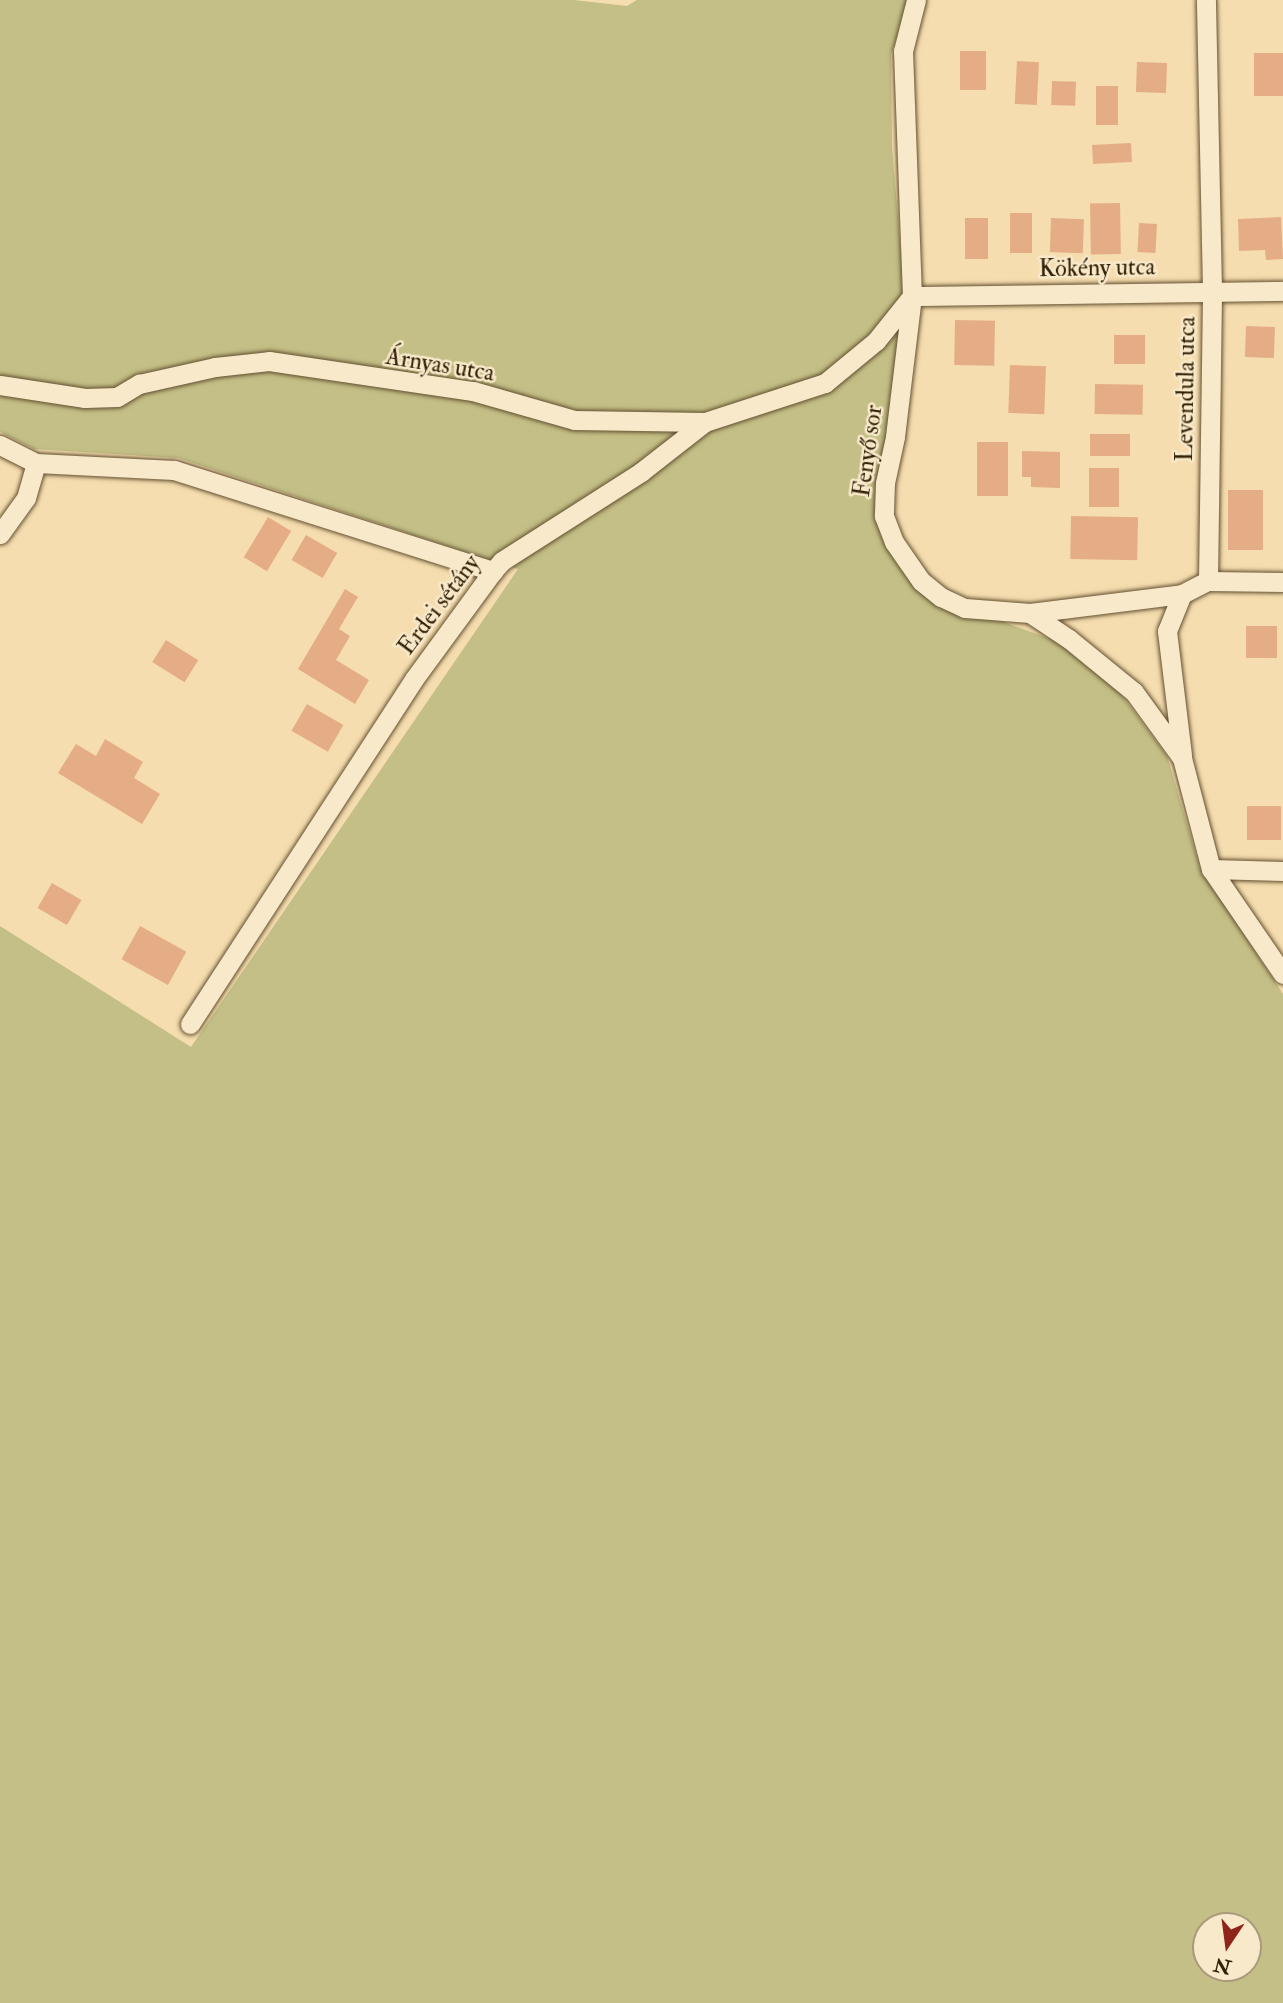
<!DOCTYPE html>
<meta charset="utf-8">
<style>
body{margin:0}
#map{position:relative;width:1283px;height:2003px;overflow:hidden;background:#f5ddaf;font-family:"IM FELL Double Pica",serif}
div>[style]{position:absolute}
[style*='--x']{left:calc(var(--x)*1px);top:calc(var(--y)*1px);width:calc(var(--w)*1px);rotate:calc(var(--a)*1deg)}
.green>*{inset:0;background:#c3bf86}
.building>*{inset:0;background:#e5ad86;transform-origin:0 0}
.roads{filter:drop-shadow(0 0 2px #645030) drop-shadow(0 0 2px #645030)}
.minor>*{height:19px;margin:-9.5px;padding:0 9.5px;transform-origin:9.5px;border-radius:9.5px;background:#f8e9cb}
span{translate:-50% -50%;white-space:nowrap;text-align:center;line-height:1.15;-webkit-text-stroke:5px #f8e9cb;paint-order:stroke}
.street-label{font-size:24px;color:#342105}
.north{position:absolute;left:1192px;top:1912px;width:70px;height:70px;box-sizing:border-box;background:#f8e9cb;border:2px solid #aa997c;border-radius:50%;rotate:193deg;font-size:19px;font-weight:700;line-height:28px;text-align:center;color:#342105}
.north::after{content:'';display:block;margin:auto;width:24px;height:32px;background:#8f2418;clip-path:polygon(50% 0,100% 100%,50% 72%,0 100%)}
</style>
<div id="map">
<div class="green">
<i style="clip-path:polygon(evenodd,0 0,574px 0,627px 6px,637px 0,911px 0,891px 54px,892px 147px,908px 337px,890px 514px,917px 574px,965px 608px,1073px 647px,1118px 690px,1167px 756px,1200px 868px,1283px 994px,1283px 2003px,0 2003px,0 926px,191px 1047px,518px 569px,178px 458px,34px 449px,0 432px,0 0,1206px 1926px,1248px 1926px,1248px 1968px,1206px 1968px,1206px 1926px)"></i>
</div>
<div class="building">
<i style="left:960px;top:51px;width:26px;height:39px"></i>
<i style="left:1254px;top:53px;width:29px;height:43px"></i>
<i style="left:1017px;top:61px;width:22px;height:43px;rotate:3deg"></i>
<i style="left:1137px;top:62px;width:30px;height:30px;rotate:2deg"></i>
<i style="left:1052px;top:81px;width:24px;height:24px;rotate:2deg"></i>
<i style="left:1096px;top:86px;width:22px;height:39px"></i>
<i style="left:1131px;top:143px;width:19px;height:39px;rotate:87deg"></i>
<i style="left:1120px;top:203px;width:51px;height:30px;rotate:89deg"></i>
<i style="left:1010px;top:213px;width:22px;height:40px"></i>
<i style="clip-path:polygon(1281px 217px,1283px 259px,1266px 260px,1265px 250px,1239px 251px,1238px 219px)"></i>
<i style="left:965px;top:218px;width:23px;height:41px"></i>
<i style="left:1051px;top:218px;width:33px;height:34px;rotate:2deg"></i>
<i style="left:1139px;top:223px;width:18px;height:29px;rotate:3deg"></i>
<i style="left:955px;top:320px;width:40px;height:45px;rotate:1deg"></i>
<i style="left:1246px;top:326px;width:29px;height:31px;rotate:2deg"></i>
<i style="left:1114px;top:335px;width:31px;height:29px"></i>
<i style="left:1010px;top:365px;width:36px;height:48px;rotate:2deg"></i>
<i style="left:1095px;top:384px;width:48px;height:30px;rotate:1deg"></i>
<i style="left:1090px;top:434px;width:40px;height:22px"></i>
<i style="left:977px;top:442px;width:31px;height:54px"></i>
<i style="clip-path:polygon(1022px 451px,1060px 452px,1060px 488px,1031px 487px,1031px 477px,1022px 477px)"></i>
<i style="left:1089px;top:468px;width:30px;height:39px"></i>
<i style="left:1228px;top:490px;width:35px;height:60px"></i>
<i style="left:1071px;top:516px;width:67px;height:43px;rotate:1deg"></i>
<i style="left:268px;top:517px;width:27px;height:47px;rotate:31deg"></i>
<i style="left:306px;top:535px;width:36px;height:29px;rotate:30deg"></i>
<i style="clip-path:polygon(345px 589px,358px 597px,339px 629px,350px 636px,336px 660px,369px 680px,355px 704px,298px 669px)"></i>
<i style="left:1246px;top:626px;width:31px;height:32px"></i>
<i style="left:166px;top:640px;width:38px;height:26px;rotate:32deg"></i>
<i style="left:307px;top:704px;width:42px;height:31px;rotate:30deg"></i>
<i style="clip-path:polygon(105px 739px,143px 762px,134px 778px,160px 794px,142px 824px,58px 773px,76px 744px,96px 756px)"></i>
<i style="left:1247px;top:806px;width:34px;height:34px"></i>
<i style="left:52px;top:883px;width:34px;height:29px;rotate:30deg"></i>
<i style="left:140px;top:926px;width:53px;height:38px;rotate:29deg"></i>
</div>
<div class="roads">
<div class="minor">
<i style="--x:916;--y:0;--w:53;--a:104.3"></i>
<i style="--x:903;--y:51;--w:245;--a:87.9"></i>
<i style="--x:912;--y:296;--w:142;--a:96.9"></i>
<i style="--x:895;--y:437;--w:47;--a:102.3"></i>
<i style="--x:885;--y:483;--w:33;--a:92"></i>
<i style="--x:884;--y:516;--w:28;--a:69"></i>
<i style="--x:894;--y:542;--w:47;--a:55.3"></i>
<i style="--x:921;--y:581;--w:26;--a:39"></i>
<i style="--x:941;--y:597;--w:26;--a:25"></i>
<i style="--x:965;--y:608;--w:65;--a:4.4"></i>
<i style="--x:1030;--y:613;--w:47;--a:33.7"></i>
<i style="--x:1069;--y:639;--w:84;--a:39.2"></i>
<i style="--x:1134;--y:692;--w:82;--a:54"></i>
<i style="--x:1182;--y:758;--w:115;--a:75.4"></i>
<i style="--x:1211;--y:869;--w:127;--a:55.6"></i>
<i style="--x:0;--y:385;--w:86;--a:8.7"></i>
<i style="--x:85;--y:398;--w:32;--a:-2"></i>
<i style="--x:117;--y:397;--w:26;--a:-31"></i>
<i style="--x:139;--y:384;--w:78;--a:-12.6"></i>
<i style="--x:215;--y:367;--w:54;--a:-6.3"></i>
<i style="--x:269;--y:361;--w:206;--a:8.4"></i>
<i style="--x:473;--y:391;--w:105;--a:16"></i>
<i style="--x:574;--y:420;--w:131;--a:0.9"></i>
<i style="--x:0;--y:445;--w:40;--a:26.6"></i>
<i style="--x:0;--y:534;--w:44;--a:-54.2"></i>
<i style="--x:26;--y:498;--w:36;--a:-74"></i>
<i style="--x:36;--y:463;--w:138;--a:2.9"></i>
<i style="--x:174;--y:470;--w:335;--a:17.6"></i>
<i style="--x:1208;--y:581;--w:75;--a:0.8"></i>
<i style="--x:1030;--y:613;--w:153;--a:-7.1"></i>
<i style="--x:1182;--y:755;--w:125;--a:-96.9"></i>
<i style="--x:1167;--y:631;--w:40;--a:-68"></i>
<i style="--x:1182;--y:594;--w:29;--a:-27"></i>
<i style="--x:1208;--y:581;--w:291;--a:-89.2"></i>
<i style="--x:1212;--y:290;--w:290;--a:-91.2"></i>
<i style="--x:1211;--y:869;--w:72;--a:1.6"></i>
<i style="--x:190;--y:1024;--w:411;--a:-57"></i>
<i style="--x:414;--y:679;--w:134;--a:-53.8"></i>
<i style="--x:493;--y:571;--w:13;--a:-48"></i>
<i style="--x:502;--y:561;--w:165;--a:-32.6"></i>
<i style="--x:641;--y:472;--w:81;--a:-38"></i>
<i style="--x:705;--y:422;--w:126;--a:-18"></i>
<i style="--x:825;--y:383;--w:66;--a:-39.5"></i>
<i style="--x:876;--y:341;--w:58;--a:-51.3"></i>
<i style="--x:912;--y:296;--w:371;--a:-0.8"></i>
</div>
</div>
<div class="street-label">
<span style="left:1097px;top:268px;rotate:-1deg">Kökény utca</span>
<span style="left:440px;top:365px;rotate:9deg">Árnyas utca</span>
<span style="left:1186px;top:389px;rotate:-89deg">Levendula utca</span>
<span style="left:868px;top:451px;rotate:-82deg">Fenyő sor</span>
<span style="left:439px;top:605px;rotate:-53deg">Erdei sétány</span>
</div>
<div class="north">N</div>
</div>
